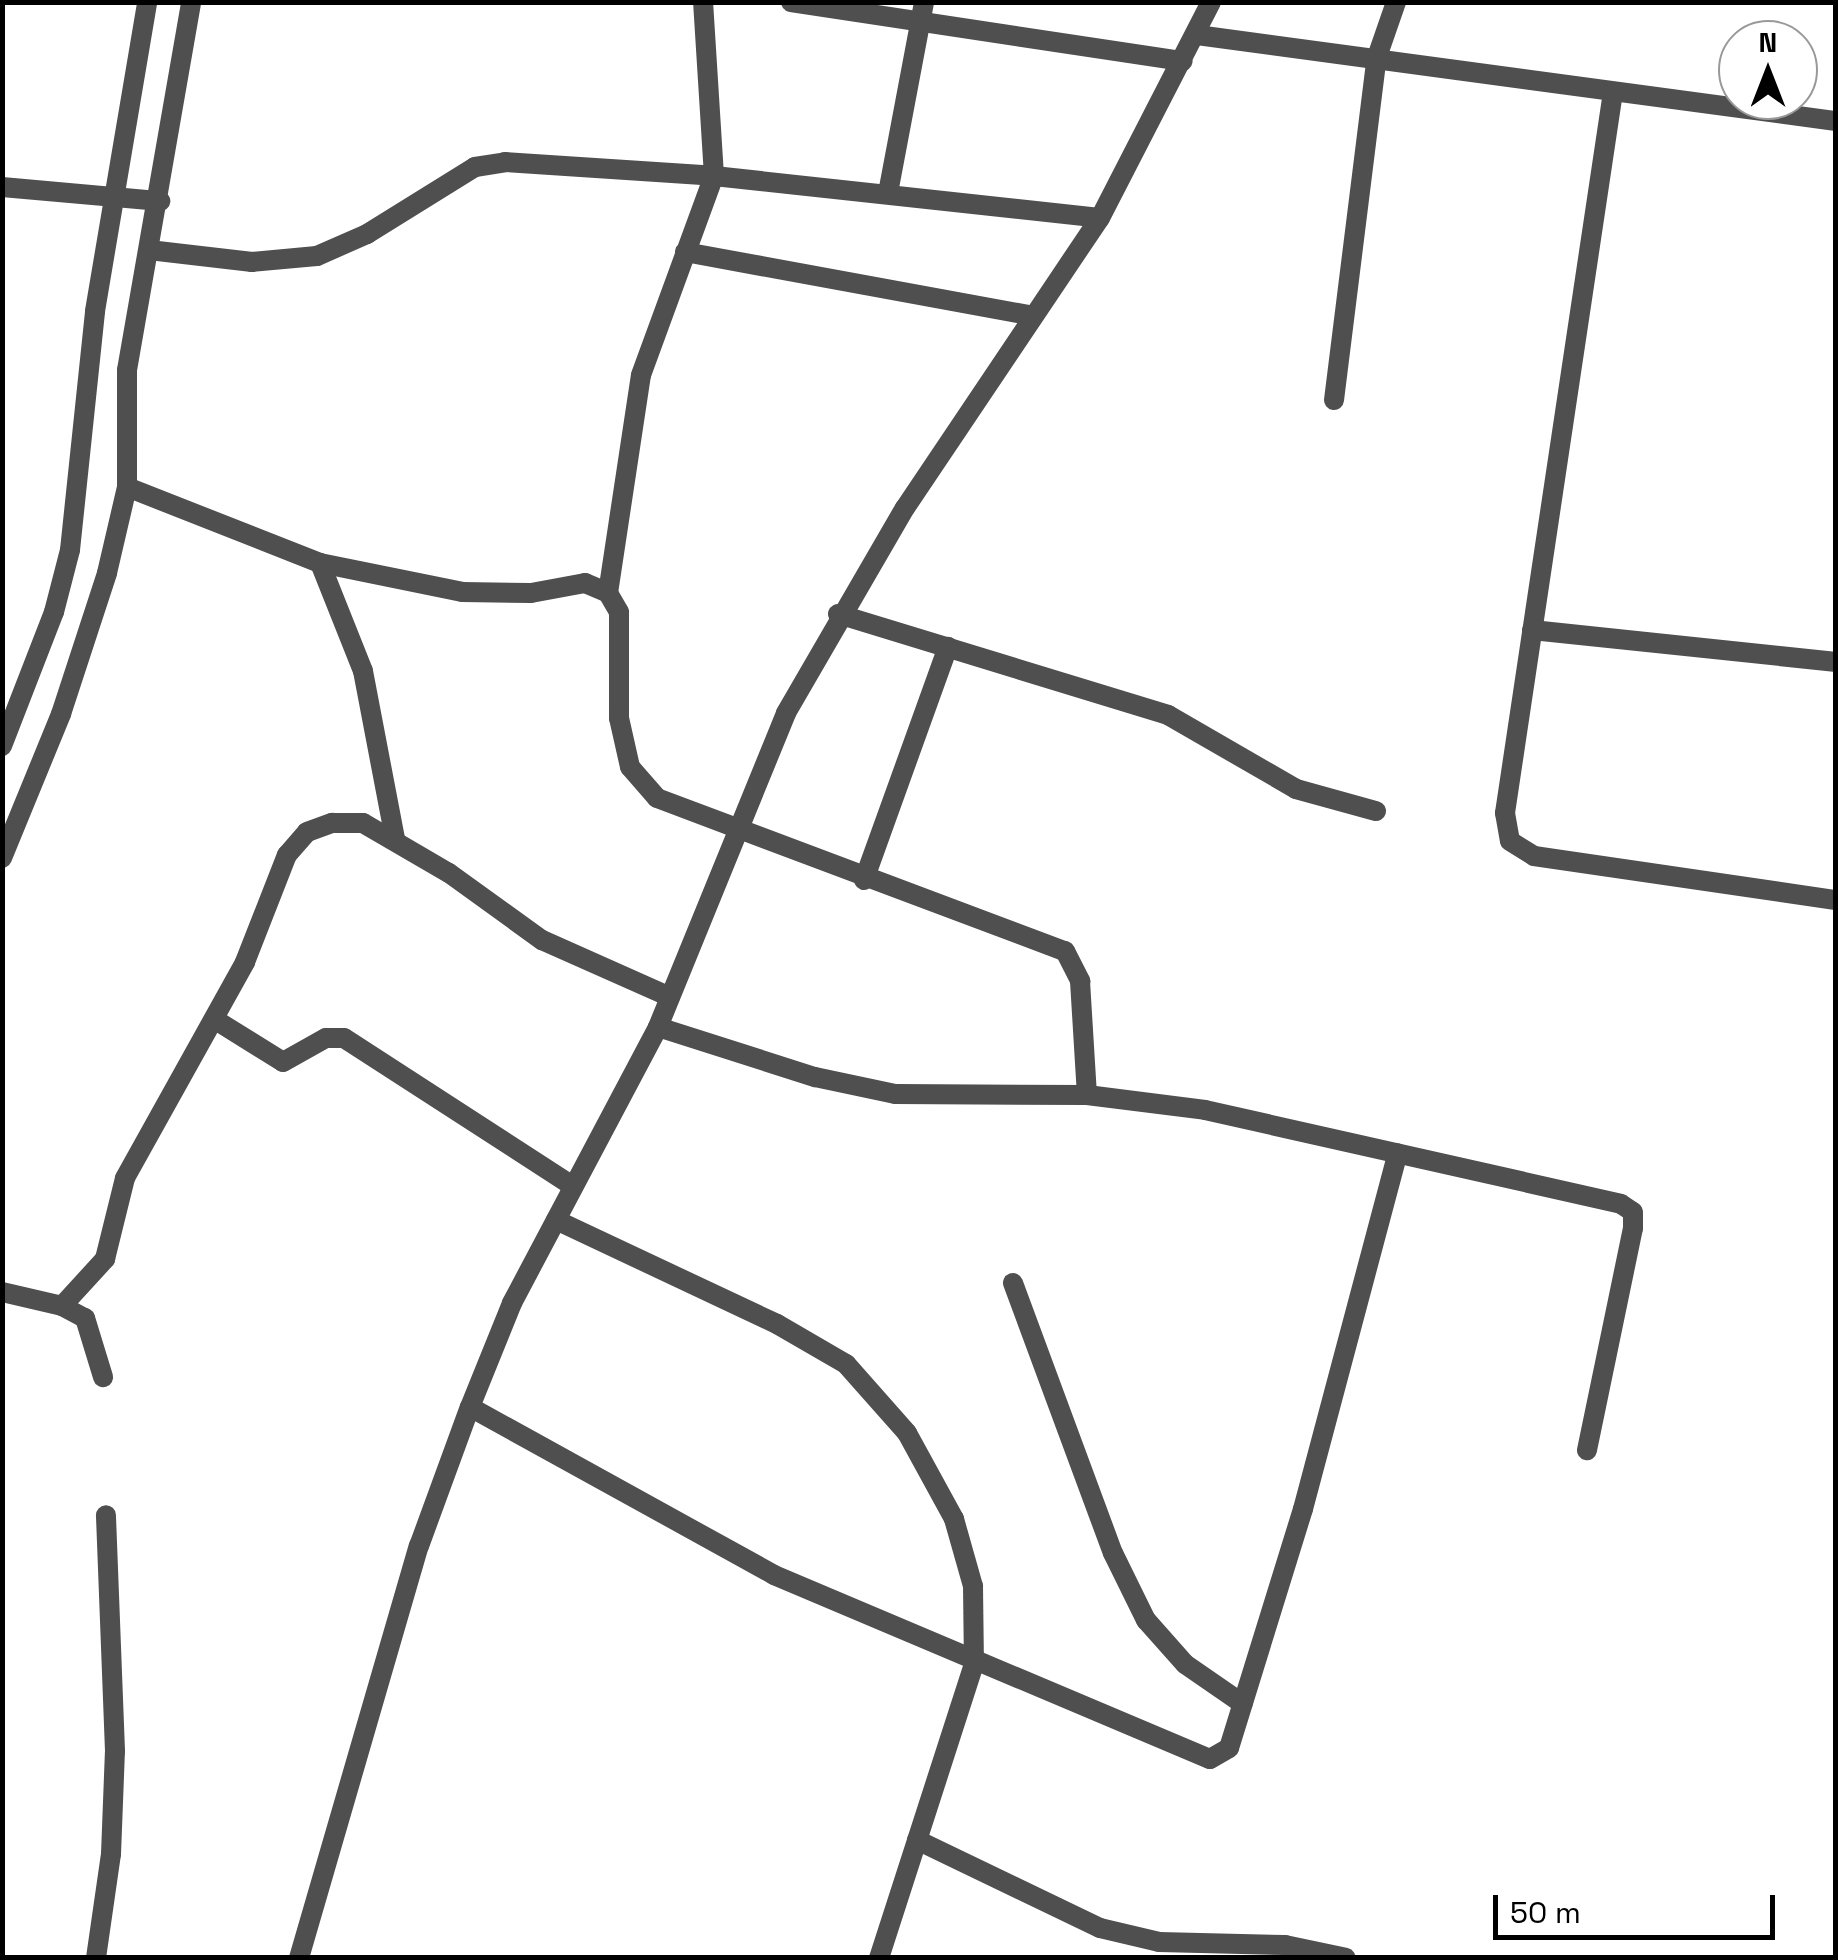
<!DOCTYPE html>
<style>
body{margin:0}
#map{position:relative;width:1838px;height:1960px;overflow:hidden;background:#fff;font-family:"Space Grotesk",sans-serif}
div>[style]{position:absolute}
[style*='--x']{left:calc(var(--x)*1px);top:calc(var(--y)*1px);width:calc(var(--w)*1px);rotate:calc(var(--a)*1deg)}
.minor>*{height:20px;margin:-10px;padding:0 10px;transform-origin:10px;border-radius:10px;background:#4f4f4f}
span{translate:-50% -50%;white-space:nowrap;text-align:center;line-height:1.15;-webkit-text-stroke:10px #fff;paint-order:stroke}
.frame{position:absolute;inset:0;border:5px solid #000;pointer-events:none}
.north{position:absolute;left:1718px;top:20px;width:100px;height:100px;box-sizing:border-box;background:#fff;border:2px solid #999;border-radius:50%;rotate:0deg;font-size:28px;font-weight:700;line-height:40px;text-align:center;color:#000}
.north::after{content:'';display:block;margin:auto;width:35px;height:45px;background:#000;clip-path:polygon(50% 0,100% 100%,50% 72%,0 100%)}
.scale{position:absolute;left:1493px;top:1895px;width:282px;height:45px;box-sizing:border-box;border:5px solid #000;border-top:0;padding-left:12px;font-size:30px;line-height:35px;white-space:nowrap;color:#000;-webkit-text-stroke:8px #fff;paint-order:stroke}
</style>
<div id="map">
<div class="minor">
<i style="--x:791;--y:2;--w:396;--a:8.6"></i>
<i style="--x:1197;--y:35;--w:645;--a:7.67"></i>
<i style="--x:1613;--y:92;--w:729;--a:98.52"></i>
<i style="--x:1505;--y:813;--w:28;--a:80"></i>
<i style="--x:1510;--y:841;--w:28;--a:32"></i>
<i style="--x:1534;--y:856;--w:305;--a:8.3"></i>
<i style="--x:2;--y:187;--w:159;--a:5.1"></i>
<i style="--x:888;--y:193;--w:194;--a:-79.3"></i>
<i style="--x:149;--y:250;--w:104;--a:6.6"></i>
<i style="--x:252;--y:262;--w:65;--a:-5.3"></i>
<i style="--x:317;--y:256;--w:55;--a:-23.7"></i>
<i style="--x:367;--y:234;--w:127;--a:-31.8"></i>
<i style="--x:475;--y:167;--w:30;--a:-9"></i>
<i style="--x:505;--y:162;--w:209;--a:3.8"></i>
<i style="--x:714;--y:176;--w:388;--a:6.2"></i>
<i style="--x:685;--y:252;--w:354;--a:10.4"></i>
<i style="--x:1334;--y:400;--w:346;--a:-82.9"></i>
<i style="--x:1377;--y:57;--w:58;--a:-70.9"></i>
<i style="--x:127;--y:487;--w:207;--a:21.5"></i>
<i style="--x:320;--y:563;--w:145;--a:11.5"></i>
<i style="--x:462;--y:592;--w:69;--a:0.8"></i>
<i style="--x:531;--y:593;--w:55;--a:-10.5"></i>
<i style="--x:585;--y:583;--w:25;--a:23"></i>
<i style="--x:608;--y:593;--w:22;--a:60"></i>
<i style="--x:619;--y:612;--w:106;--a:90"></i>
<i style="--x:619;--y:718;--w:50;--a:77.3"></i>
<i style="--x:630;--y:767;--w:41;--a:48.9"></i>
<i style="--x:657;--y:798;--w:436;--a:20.6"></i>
<i style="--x:1065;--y:951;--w:34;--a:63"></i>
<i style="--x:1080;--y:981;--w:114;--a:86.5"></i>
<i style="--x:320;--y:563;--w:116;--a:68.3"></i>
<i style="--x:363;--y:671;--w:170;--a:79.2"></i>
<i style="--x:608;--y:593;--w:220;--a:-81.4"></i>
<i style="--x:641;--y:375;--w:212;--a:-69.9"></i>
<i style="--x:714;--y:176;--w:174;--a:-93.6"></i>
<i style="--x:838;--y:614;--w:345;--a:17"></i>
<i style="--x:1168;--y:715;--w:148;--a:30"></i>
<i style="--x:1296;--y:789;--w:83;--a:15.4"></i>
<i style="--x:1532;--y:630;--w:306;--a:6"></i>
<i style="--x:2;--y:746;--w:144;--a:-68.8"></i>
<i style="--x:54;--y:612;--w:64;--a:-75.5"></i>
<i style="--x:70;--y:550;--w:240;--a:-84"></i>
<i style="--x:95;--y:311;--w:313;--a:-80.4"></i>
<i style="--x:2;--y:858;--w:156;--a:-67.7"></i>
<i style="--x:61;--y:714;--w:148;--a:-71.9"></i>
<i style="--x:107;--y:573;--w:88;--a:-76.9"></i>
<i style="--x:127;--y:487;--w:117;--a:-90"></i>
<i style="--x:127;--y:370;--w:374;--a:-80.1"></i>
<i style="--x:864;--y:880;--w:248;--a:-70.2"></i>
<i style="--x:214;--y:1019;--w:81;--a:31.9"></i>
<i style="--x:283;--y:1062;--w:49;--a:-29.2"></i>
<i style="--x:326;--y:1038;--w:18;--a:0"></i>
<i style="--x:344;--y:1038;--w:273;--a:32.9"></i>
<i style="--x:658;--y:1027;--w:165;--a:17.7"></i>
<i style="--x:815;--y:1077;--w:82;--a:12"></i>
<i style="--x:895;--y:1094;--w:192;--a:0.3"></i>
<i style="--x:1087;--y:1095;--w:119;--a:7.2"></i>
<i style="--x:1205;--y:1110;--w:426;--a:12.7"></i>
<i style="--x:1621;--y:1204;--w:14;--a:34"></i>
<i style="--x:1633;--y:1212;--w:16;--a:90"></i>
<i style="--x:1633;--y:1228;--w:227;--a:101.7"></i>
<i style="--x:556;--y:1220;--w:244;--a:25.2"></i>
<i style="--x:777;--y:1324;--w:80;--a:30.1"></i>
<i style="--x:846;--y:1364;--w:92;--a:48.5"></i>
<i style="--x:907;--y:1433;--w:98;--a:61.3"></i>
<i style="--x:954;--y:1519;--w:70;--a:74.2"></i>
<i style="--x:973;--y:1586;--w:78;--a:89.3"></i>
<i style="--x:974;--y:1664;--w:309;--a:107.9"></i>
<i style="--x:1013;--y:1283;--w:288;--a:69.7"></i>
<i style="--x:1113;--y:1553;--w:75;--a:63.8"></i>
<i style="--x:1146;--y:1620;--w:59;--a:48.4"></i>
<i style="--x:1185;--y:1664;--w:70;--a:34.6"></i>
<i style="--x:2;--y:1292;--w:62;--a:13.1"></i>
<i style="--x:62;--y:1306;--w:26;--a:28"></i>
<i style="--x:85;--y:1318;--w:62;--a:73"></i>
<i style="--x:62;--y:1306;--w:64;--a:-47.5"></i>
<i style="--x:105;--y:1259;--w:83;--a:-76.1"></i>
<i style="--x:125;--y:1178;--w:247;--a:-60.9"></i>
<i style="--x:245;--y:962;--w:115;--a:-68.6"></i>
<i style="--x:287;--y:855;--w:30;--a:-49"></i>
<i style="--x:307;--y:832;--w:27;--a:-20"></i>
<i style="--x:332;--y:823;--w:31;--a:0"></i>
<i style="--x:363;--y:823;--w:99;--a:30.2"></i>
<i style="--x:449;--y:873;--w:115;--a:35.8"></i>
<i style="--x:542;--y:940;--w:140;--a:24"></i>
<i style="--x:470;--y:1407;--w:347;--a:28.9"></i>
<i style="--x:774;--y:1575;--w:473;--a:22.9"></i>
<i style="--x:1210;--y:1759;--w:22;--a:-30"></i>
<i style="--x:1229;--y:1748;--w:250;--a:-72.8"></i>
<i style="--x:1303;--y:1509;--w:368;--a:-75.1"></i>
<i style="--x:917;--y:1840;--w:203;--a:25.7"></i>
<i style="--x:1100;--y:1928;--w:61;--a:13.3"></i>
<i style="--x:1159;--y:1942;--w:126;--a:1.4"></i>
<i style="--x:1285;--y:1945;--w:62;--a:12"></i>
<i style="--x:96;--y:1958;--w:105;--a:-81.8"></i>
<i style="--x:111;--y:1854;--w:103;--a:-87.8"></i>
<i style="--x:115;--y:1751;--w:236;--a:-92.2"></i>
<i style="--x:299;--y:1958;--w:429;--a:-73.8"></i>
<i style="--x:419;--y:1546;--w:148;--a:-69.9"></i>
<i style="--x:470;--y:1407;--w:112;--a:-68"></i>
<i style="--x:512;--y:1303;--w:312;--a:-62.1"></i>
<i style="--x:658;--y:1027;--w:339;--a:-67.8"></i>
<i style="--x:786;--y:713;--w:237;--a:-59.9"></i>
<i style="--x:905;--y:508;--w:349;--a:-56.1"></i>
<i style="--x:1100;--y:218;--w:243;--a:-62.8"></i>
</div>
<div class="frame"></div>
<div class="north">N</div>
<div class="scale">50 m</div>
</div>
